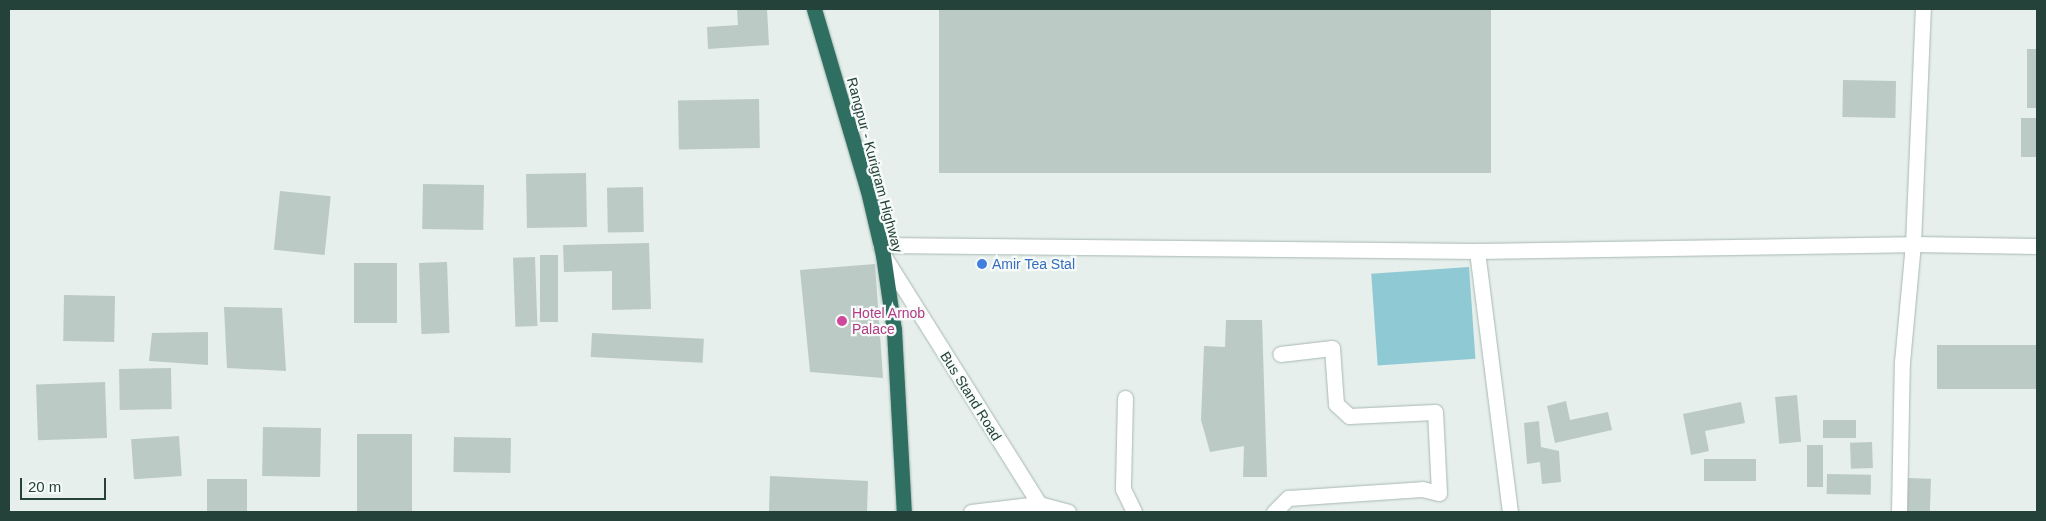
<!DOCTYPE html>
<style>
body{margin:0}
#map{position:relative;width:2046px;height:521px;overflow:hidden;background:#e6efeb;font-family:Arial,sans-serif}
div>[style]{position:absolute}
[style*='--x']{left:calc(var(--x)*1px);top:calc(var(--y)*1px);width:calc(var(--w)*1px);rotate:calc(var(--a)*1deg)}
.water>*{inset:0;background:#8ec9d4;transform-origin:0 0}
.building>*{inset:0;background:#bbcac4;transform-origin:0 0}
.roads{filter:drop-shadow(0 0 1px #a8b8b2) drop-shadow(0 0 1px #a8b8b2)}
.minor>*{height:15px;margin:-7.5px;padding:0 7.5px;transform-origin:7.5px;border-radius:7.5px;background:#fff}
.highway>*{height:15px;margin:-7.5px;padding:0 7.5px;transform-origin:7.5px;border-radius:7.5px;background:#2f6f62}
.dots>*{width:14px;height:14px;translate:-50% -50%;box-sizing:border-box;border:2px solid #f7fbf9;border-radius:50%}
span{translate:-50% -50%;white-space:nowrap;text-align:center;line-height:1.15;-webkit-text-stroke:4.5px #f7fbf9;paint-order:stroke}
.street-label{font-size:14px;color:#24423a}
.shop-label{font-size:14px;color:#366cbe}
.left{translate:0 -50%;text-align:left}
.hotel-label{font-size:14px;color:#b23c85}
.frame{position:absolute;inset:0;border:10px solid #24423a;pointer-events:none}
.scale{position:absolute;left:20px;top:478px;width:86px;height:22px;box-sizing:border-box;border:2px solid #24423a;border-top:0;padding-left:6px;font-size:15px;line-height:18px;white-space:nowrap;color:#24423a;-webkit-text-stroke:4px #f7fbf9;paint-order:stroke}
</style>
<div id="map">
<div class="water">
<i style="left:1469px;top:267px;width:92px;height:98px;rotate:86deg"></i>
</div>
<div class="building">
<i style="clip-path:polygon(737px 9px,767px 9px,769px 45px,708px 49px,707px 27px,738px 25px)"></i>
<i style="left:939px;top:9px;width:552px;height:164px"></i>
<i style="left:2027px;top:49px;width:10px;height:59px"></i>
<i style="left:1843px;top:80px;width:53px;height:37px;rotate:1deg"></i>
<i style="left:759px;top:99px;width:49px;height:81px;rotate:89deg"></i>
<i style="left:2037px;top:118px;width:39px;height:16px;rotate:90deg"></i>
<i style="left:586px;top:173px;width:54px;height:60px;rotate:89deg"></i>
<i style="left:423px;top:184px;width:61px;height:45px;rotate:1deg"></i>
<i style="left:643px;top:187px;width:45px;height:36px;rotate:89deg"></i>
<i style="left:280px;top:191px;width:51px;height:59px;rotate:6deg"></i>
<i style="clip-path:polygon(649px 243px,651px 309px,612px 310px,612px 271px,564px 272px,563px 245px)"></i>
<i style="left:540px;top:255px;width:18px;height:67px"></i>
<i style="left:535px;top:257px;width:69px;height:22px;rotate:88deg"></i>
<i style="left:447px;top:262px;width:71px;height:28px;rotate:88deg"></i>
<i style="left:354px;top:263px;width:43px;height:60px"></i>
<i style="clip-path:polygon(875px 264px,883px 378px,810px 372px,800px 270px)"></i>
<i style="left:64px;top:295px;width:51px;height:46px;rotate:1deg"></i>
<i style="clip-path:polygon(224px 307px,282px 308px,286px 371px,227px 368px)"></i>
<i style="clip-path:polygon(1226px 320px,1262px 320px,1267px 477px,1243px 477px,1244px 446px,1210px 452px,1201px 420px,1204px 346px,1225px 347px)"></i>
<i style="clip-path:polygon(208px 332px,208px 365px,149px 361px,152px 333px)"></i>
<i style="left:592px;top:333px;width:112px;height:24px;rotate:3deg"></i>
<i style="left:2037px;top:345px;width:44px;height:100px;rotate:90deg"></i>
<i style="left:171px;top:368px;width:41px;height:52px;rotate:89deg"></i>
<i style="left:105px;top:382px;width:56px;height:69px;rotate:88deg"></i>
<i style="left:1797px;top:395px;width:47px;height:22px;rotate:85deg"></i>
<i style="clip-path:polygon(1566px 401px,1570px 420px,1608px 412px,1612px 430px,1555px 443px,1547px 406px)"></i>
<i style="clip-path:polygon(1741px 402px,1745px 423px,1705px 431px,1709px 451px,1691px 455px,1683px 414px)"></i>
<i style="left:1856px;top:420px;width:18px;height:33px;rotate:90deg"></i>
<i style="clip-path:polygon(1539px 421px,1541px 447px,1559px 451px,1561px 482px,1542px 484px,1540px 462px,1527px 464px,1524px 423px)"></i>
<i style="left:263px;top:427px;width:58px;height:49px;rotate:1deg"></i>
<i style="left:357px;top:434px;width:55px;height:78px"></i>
<i style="left:179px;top:436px;width:40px;height:48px;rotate:86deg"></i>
<i style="left:454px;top:437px;width:57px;height:35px;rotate:1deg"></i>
<i style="left:1872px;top:442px;width:26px;height:22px;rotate:88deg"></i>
<i style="left:1807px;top:445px;width:16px;height:42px"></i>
<i style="left:1756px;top:459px;width:22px;height:52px;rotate:90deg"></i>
<i style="left:1827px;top:474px;width:44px;height:20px;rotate:1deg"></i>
<i style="clip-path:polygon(770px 476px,868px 481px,867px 512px,769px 512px)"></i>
<i style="left:1907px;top:478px;width:24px;height:34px;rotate:2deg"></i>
<i style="left:207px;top:479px;width:40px;height:33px"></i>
</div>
<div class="roads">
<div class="minor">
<i style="--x:880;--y:245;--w:597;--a:0.58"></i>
<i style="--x:1477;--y:251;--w:436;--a:-0.9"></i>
<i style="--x:1913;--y:244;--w:124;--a:0.9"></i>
<i style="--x:1477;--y:251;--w:263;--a:82.8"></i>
<i style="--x:883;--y:255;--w:303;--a:57.9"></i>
<i style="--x:1125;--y:398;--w:91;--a:91.3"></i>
<i style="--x:1123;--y:489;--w:25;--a:64"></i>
<i style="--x:971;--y:512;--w:68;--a:-6.7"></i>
<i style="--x:1039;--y:504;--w:30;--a:15"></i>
<i style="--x:1274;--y:512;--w:20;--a:-45"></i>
<i style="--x:1288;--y:498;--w:134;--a:-3.8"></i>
<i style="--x:1422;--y:489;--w:17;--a:13"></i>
<i style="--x:1439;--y:493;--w:81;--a:-92.8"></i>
<i style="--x:1435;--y:412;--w:86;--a:177.3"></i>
<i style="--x:1349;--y:416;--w:18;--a:-137"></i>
<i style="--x:1336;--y:404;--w:56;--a:-94.1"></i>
<i style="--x:1332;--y:348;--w:52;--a:173.4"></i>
<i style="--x:1899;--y:512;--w:150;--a:-88.9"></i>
<i style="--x:1902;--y:362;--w:119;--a:-84.7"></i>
<i style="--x:1913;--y:244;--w:235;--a:-87.6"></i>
</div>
<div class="highway">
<i style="--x:814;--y:9;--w:190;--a:73.5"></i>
<i style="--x:868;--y:191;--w:66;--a:76.8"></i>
<i style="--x:883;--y:255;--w:76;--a:81.7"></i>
<i style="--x:894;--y:330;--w:182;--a:86.9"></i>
</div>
</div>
<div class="dots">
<i style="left:982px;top:264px;background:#3f7fe0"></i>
<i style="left:842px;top:321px;background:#d1479c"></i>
</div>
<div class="street-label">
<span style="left:875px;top:165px;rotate:75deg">Rangpur - Kurigram Highway</span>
<span style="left:971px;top:396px;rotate:58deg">Bus Stand Road</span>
</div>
<div class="shop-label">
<span class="left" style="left:992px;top:264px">Amir Tea Stal</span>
</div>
<div class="hotel-label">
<span class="left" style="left:852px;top:321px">Hotel Arnob<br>Palace</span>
</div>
<div class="frame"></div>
<div class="scale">20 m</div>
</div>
